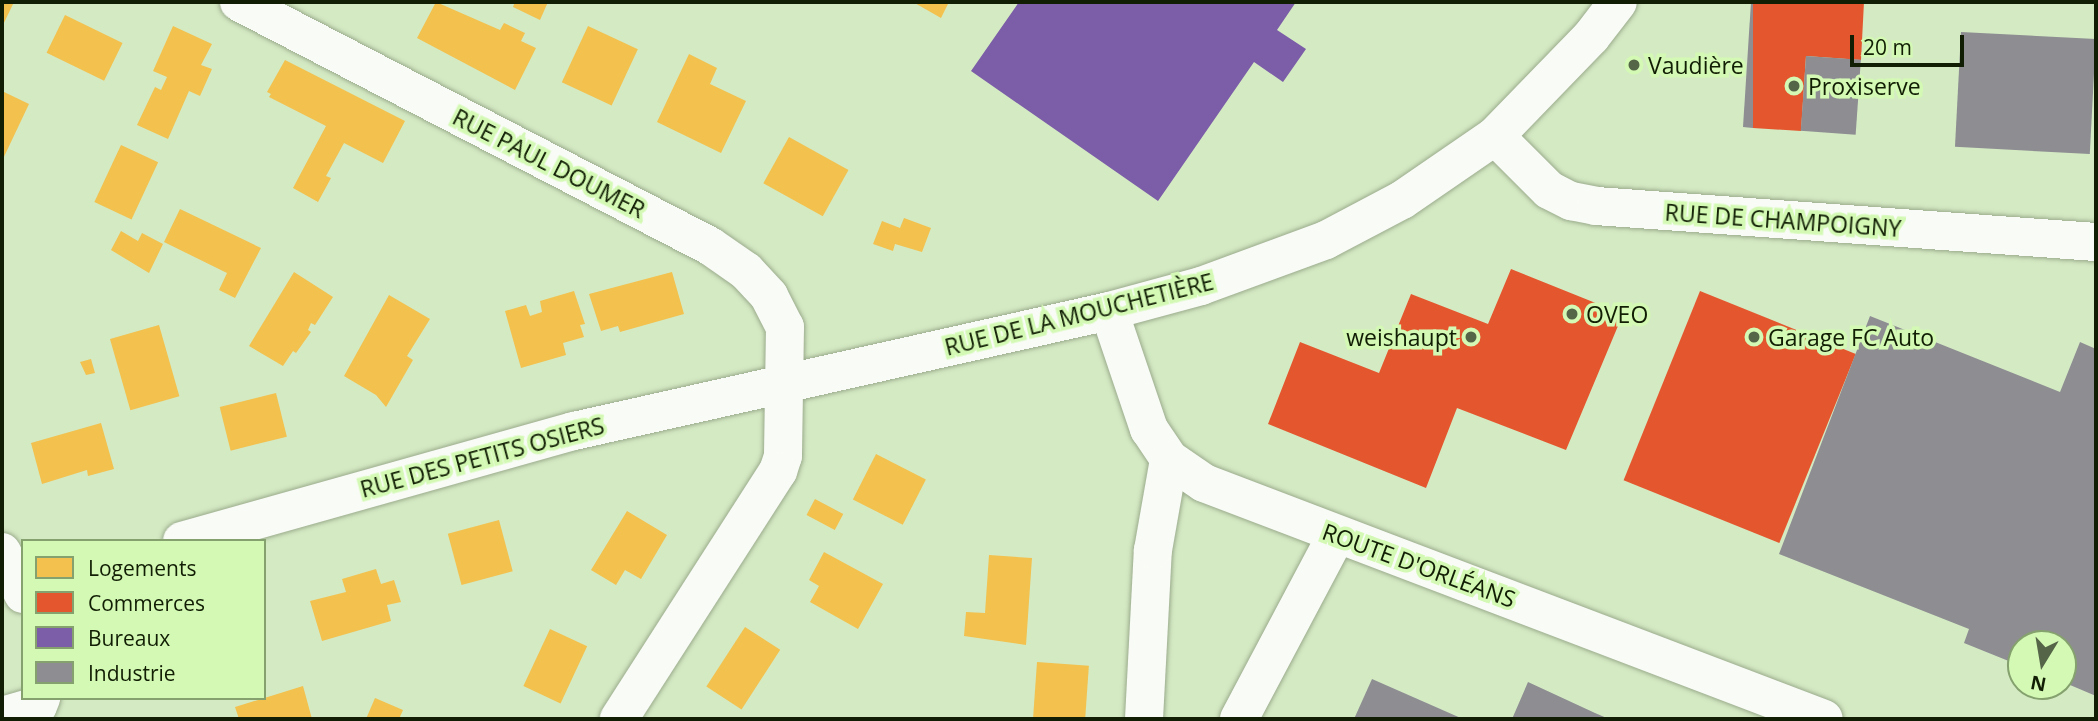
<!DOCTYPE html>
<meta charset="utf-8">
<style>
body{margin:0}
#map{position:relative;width:2098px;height:721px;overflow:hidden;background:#d4eac3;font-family:"Open Sans",sans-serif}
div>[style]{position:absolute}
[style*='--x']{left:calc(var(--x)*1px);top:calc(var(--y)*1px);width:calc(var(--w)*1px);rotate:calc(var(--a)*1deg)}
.homes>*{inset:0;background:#f2c14e;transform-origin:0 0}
.shops>*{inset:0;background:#e4572e;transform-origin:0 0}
.offices>*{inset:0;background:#7b5ea7}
.industry>*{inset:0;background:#8d8d92;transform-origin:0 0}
.roads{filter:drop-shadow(0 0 2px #9bab8d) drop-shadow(0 0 2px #9bab8d)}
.minor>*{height:38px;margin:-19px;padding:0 19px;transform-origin:19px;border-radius:19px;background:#f9fcf6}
.dots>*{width:19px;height:19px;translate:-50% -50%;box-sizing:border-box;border:4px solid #d3f9b4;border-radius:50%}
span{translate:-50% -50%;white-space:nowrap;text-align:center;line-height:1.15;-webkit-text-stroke:7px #d3f9b4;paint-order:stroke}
.poi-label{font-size:23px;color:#111e04}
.left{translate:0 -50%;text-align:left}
.right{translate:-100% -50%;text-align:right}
.street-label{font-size:23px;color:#111e04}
.frame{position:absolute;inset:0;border:4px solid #111e04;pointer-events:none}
.legend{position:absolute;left:21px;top:539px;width:245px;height:161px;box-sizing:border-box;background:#d3f9b4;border:2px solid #85a16e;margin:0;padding:9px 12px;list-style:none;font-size:21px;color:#111e04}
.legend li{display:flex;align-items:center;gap:14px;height:35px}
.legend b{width:35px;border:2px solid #85a16e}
.north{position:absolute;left:2007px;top:630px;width:70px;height:70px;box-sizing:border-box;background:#d3f9b4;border:2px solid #85a16e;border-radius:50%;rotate:191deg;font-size:19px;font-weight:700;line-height:28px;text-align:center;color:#111e04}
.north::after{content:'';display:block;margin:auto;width:24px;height:32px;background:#556547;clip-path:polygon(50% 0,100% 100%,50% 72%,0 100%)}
.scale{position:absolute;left:1850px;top:35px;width:114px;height:32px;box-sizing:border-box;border:4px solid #111e04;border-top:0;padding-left:9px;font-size:21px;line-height:24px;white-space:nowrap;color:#111e04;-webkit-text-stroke:5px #d3f9b4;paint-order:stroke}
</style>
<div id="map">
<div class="homes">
<i style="clip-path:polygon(2px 2px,14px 2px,2px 27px)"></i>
<i style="clip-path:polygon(436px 2px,500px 30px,504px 23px,525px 33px,521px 41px,536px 48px,515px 90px,417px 38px)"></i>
<i style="clip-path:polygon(515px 2px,548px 2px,540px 20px,513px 7px)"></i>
<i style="clip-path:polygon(913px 2px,949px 2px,941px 18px)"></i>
<i style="left:65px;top:15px;width:64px;height:42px;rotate:26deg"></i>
<i style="clip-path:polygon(173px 26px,212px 44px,201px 65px,212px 69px,200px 96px,189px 91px,168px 139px,137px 125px,155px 87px,161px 90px,167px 77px,153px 71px)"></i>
<i style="left:588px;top:26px;width:55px;height:62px;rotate:25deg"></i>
<i style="clip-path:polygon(689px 54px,717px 68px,710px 84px,746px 101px,721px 153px,657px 122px)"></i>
<i style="clip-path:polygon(285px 60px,405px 121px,383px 163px,344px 143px,326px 176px,331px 178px,318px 202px,293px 188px,326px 126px,269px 97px,271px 94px,267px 92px)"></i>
<i style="clip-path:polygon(2px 91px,29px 104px,2px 161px)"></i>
<i style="left:789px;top:137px;width:68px;height:53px;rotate:29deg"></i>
<i style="left:121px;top:145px;width:41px;height:63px;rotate:25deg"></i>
<i style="clip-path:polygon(180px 209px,261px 248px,235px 298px,219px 290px,227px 273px,164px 242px)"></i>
<i style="clip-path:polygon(904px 218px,931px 228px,922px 252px,895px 244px,893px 251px,873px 244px,882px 221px,900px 228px)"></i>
<i style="clip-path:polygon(121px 231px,138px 241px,142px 233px,163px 244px,149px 273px,111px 250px)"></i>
<i style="clip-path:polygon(294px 272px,333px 297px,315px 325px,311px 323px,308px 330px,311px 332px,296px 353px,293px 351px,283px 366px,249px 346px)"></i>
<i style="clip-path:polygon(672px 272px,684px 314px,620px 332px,618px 326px,601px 331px,589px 294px)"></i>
<i style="clip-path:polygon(574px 291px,585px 324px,580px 325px,584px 337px,563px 343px,566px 355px,521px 368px,505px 311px,526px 305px,530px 316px,542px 312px,540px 301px)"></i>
<i style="clip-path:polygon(389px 295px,430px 319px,407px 356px,413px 360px,386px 407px,376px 395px,344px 376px)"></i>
<i style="left:159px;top:325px;width:74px;height:51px;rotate:74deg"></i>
<i style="clip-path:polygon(91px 359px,95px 373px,86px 375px,80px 362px)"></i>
<i style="left:276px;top:393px;width:45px;height:58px;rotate:76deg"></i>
<i style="clip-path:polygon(101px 423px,114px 469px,88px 476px,87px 470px,42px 484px,31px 443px)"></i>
<i style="left:876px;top:454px;width:56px;height:51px;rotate:27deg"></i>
<i style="left:815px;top:499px;width:32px;height:18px;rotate:28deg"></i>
<i style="clip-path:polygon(627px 511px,667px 535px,641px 579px,625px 570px,616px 585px,591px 570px)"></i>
<i style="left:499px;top:520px;width:53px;height:53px;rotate:75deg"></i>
<i style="clip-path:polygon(824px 552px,883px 584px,858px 629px,810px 602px,819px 586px,809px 580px)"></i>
<i style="clip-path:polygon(989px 555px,1032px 558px,1026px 645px,964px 636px,966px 612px,985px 613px)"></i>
<i style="clip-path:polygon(376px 569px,381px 584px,394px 580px,401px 602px,387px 605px,391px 621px,322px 641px,310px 601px,346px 592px,342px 579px)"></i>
<i style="left:745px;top:627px;width:42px;height:71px;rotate:33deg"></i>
<i style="left:550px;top:629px;width:41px;height:63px;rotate:25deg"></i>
<i style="left:1037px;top:662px;width:52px;height:57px;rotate:4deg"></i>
<i style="clip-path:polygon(303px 686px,312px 719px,239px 719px,235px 707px)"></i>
<i style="clip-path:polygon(375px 698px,403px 710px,399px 719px,366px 719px)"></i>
</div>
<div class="shops">
<i style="clip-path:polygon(1753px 2px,1864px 2px,1861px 60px,1806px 56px,1801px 131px,1753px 128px)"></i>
<i style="clip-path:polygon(1511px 269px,1623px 314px,1566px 450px,1457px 408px,1426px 488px,1268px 424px,1300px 342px,1379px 373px,1411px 294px,1488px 324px)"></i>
<i style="left:1700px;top:291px;width:168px;height:204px;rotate:22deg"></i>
</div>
<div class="offices">
<i style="clip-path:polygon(1019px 2px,1296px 2px,1277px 30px,1306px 49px,1283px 82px,1254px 62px,1158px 201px,971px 71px)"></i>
</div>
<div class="industry">
<i style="clip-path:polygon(1751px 2px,1753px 2px,1753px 128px,1743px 127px)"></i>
<i style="left:1961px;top:32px;width:135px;height:115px;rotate:3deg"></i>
<i style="left:1806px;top:56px;width:55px;height:75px;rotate:4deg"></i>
<i style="clip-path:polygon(1870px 316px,2060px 392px,2080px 342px,2096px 349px,2096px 696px,2063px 682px,2063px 644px,2021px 644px,2021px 666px,1964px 643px,1969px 629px,1779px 554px)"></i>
<i style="clip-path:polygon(1372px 679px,1463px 719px,1354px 719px)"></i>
<i style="clip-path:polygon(1528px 682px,1595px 713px,1609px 719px,1512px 719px)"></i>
</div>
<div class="roads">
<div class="minor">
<i style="--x:239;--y:2;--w:530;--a:27.39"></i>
<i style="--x:710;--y:246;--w:44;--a:34.8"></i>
<i style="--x:746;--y:271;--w:34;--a:47"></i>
<i style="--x:769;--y:296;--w:35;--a:63"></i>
<i style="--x:785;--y:327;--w:129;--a:90.9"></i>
<i style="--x:783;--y:456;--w:16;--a:108"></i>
<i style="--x:778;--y:471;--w:295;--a:122.7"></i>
<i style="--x:1495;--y:136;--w:76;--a:45"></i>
<i style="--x:1549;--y:190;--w:25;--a:27"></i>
<i style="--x:1571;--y:201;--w:25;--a:11"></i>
<i style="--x:1596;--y:206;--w:501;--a:4.12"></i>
<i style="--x:1109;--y:311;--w:125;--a:71.3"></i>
<i style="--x:1149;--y:429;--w:36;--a:56"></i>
<i style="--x:1169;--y:459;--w:42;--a:34.4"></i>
<i style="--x:1204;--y:483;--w:663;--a:20.84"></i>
<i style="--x:182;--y:541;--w:407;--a:-15.7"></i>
<i style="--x:574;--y:431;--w:548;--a:-12.64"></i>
<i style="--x:1109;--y:311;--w:95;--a:-15.2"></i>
<i style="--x:1201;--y:286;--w:133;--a:-20.2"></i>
<i style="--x:1326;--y:240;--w:86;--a:-27.8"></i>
<i style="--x:1402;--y:200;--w:113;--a:-34.5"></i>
<i style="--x:1495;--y:136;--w:138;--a:-45.9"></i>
<i style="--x:1591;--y:37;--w:44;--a:-52.4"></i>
<i style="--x:2;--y:552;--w:47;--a:63.4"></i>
<i style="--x:2;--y:716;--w:37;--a:-16"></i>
<i style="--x:38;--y:706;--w:9;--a:-69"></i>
<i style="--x:1144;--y:719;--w:169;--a:-87"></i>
<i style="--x:1153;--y:550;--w:92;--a:-80"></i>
<i style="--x:1239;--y:719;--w:209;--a:-62.1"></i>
</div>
</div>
<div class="dots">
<i style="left:1634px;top:65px;background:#556547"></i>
<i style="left:1794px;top:86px;background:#556547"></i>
<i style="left:1572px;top:314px;background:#556547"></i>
<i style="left:1471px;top:337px;background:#556547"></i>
<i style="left:1754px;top:337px;background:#556547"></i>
</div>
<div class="poi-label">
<span class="left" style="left:1648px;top:65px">Vaudière</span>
<span class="left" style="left:1808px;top:86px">Proxiserve</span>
<span class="left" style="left:1586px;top:314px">OVEO</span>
<span class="right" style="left:1457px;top:337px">weishaupt</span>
<span class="left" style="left:1768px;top:337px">Garage FC Auto</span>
</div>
<div class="street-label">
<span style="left:549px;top:163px;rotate:27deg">RUE PAUL DOUMER</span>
<span style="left:1783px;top:220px;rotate:4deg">RUE DE CHAMPOIGNY</span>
<span style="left:1079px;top:314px;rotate:-14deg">RUE DE LA MOUCHETIÈRE</span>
<span style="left:482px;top:457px;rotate:-15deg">RUE DES PETITS OSIERS</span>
<span style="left:1419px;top:565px;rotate:20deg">ROUTE D'ORLÉANS</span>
</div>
<div class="frame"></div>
<ul class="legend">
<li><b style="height:19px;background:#f2c14e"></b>Logements</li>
<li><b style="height:19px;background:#e4572e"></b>Commerces</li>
<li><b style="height:19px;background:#7b5ea7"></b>Bureaux</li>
<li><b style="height:19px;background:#8d8d92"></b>Industrie</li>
</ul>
<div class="north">N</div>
<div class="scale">20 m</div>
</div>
